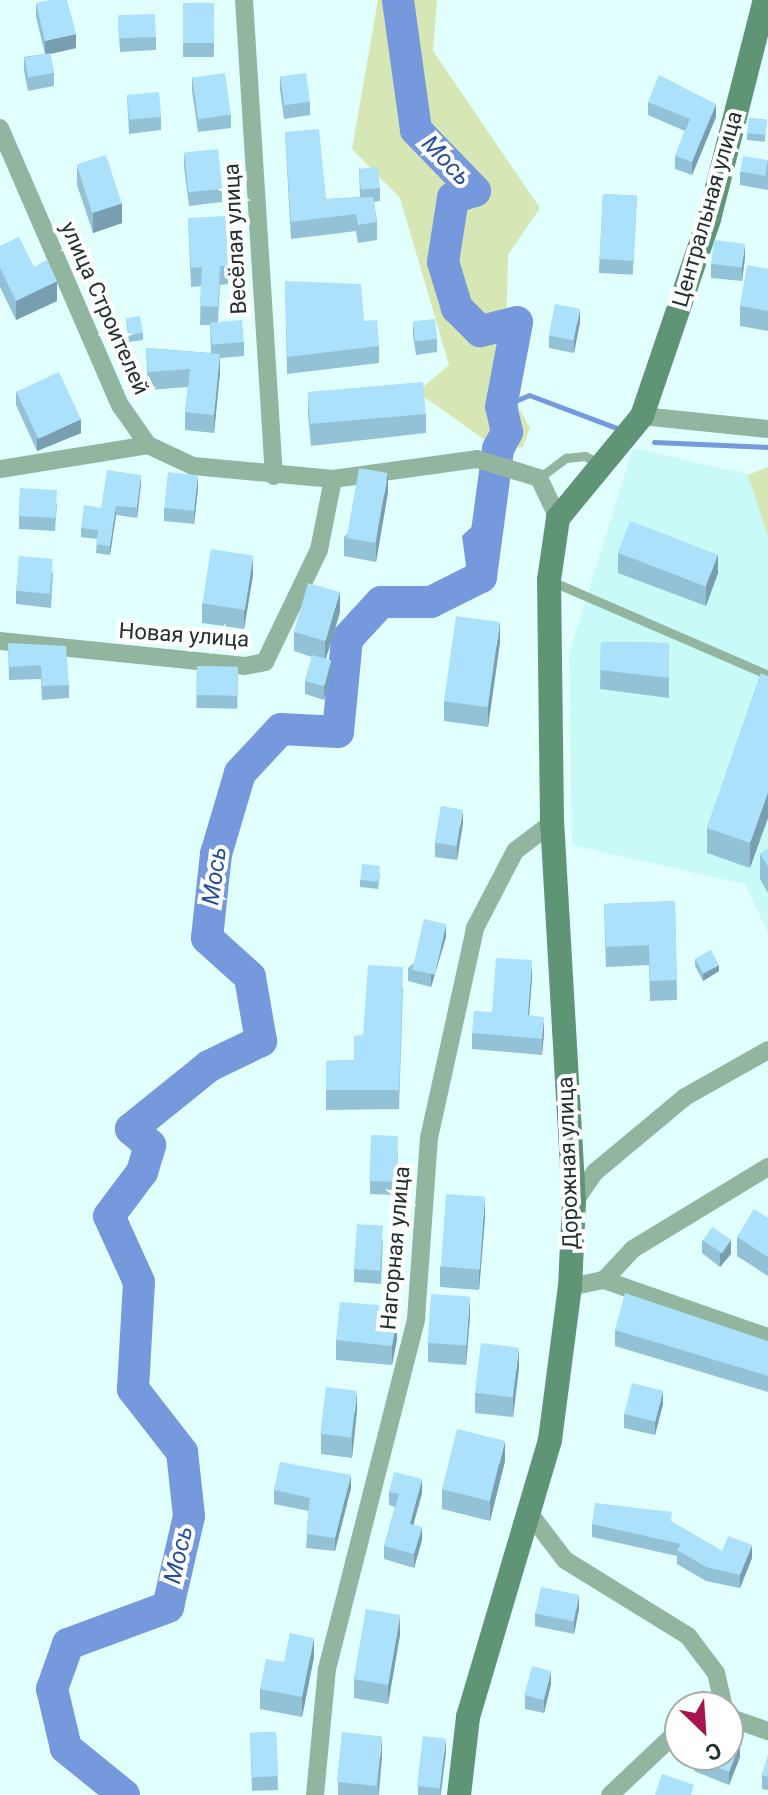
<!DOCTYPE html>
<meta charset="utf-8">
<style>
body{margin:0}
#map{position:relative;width:768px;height:1795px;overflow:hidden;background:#e0fffd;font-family:Roboto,sans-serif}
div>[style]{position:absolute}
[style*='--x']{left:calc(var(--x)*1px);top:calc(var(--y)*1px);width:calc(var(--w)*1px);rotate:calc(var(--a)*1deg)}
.built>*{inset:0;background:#c9faf8}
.green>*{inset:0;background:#d6e7b5}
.water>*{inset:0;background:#7599dc}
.stream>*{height:5px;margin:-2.5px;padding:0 2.5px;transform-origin:2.5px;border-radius:2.5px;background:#7599dc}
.river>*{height:32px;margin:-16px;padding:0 16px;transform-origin:16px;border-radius:16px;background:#7599dc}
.lane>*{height:9px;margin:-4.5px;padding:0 4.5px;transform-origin:4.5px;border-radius:4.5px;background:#92b5a0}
.street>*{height:18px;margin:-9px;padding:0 9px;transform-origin:9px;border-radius:9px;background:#92b5a0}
.secondary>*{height:24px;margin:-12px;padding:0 12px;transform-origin:12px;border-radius:12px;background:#5f9476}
.wall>*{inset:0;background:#93c2d7;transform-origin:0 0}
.shaded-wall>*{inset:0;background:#789eaf}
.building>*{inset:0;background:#abe1fa;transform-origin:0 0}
span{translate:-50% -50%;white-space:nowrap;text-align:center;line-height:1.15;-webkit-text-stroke:8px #fff;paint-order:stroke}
.street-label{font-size:22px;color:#223131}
.water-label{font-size:24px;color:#274f9f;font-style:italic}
.north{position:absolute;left:664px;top:1691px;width:80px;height:80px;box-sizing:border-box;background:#fff;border:2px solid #a7adad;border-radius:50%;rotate:155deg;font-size:22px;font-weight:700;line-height:32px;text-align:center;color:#223131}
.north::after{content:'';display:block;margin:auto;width:28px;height:36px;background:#a7134d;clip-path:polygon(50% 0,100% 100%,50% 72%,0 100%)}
</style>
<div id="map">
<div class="built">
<i style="clip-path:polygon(633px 448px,768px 479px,768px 933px,745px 884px,572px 845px,569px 654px)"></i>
</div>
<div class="green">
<i style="clip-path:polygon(378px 0,437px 0,433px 51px,540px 208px,508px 255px,505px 382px,530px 428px,523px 447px,498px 449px,417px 392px,449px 365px,400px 198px,352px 149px)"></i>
<i style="clip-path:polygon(768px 467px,768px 537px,748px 475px)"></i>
</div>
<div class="water">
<i style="clip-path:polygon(478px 521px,494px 534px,487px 575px,481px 568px,467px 573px,462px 536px)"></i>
</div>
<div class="stream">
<i style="--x:501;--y:407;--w:30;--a:-23"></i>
<i style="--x:529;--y:395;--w:94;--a:20.6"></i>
<i style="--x:654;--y:442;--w:114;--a:2.5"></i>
</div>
<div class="river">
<i style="--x:124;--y:1795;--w:75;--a:-141"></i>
<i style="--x:66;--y:1748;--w:61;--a:-103.3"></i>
<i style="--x:52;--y:1689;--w:48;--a:-70.4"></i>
<i style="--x:68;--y:1644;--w:107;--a:-20.3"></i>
<i style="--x:168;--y:1607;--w:93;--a:-77"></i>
<i style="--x:189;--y:1516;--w:64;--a:-96.2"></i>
<i style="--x:182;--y:1452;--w:80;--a:-127.9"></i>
<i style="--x:133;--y:1389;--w:107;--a:-86.8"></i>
<i style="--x:139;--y:1282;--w:72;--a:-114.4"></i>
<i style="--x:109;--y:1216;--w:55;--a:-53.1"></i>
<i style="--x:142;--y:1172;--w:28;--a:-73"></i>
<i style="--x:150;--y:1145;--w:25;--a:-140"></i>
<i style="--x:131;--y:1129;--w:100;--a:-38.9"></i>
<i style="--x:209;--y:1066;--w:58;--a:-25.7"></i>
<i style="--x:261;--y:1041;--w:65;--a:-99.8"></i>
<i style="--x:250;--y:977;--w:58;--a:-137.8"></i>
<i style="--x:207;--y:938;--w:84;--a:-83.9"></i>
<i style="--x:216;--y:854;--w:84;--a:-73.5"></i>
<i style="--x:240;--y:773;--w:60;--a:-47"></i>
<i style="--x:281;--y:729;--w:57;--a:3"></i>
<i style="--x:338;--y:732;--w:93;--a:-84.5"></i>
<i style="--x:347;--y:639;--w:50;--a:-47.4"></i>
<i style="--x:381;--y:602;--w:50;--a:0"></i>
<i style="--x:431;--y:602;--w:56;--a:-26.6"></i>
<i style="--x:481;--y:577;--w:129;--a:-82.4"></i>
<i style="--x:498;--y:449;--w:19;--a:-62"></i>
<i style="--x:507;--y:432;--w:26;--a:-103"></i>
<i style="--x:501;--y:407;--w:86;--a:-79.3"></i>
<i style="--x:517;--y:322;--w:38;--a:166"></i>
<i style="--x:480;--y:331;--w:33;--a:-135"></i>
<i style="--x:457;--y:308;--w:48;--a:-106.9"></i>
<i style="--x:443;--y:262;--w:65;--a:-81.1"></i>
<i style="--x:453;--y:198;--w:23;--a:-18"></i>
<i style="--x:475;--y:191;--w:85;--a:-134"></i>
<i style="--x:416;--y:130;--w:131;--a:-97.9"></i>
</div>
<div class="lane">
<i style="--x:539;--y:478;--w:34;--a:-37"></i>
<i style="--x:566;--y:458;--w:19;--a:-6"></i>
<i style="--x:585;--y:456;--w:17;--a:28"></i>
<i style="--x:551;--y:581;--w:236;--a:23.4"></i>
</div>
<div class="street">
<i style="--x:244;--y:0;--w:477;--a:86.4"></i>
<i style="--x:0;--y:128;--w:302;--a:66.6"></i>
<i style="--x:120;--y:405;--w:49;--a:55"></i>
<i style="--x:148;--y:445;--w:50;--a:25"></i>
<i style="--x:193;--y:466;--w:141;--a:5.3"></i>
<i style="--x:333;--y:479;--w:145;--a:-7.9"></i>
<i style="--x:477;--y:459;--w:65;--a:17"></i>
<i style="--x:539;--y:478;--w:44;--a:64.6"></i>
<i style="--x:642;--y:416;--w:127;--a:5.9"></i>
<i style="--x:0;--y:469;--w:150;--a:-9.2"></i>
<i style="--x:0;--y:641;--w:246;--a:5.8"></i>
<i style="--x:245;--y:666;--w:20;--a:-11"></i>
<i style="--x:265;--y:662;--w:124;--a:-64.3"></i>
<i style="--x:319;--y:550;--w:72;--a:-78.8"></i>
<i style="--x:574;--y:1202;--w:37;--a:-55"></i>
<i style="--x:595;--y:1172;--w:117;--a:-39.8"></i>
<i style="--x:685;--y:1097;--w:95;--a:-29.5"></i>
<i style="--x:604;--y:1280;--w:42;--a:-46.9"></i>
<i style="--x:633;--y:1249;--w:158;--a:-31.3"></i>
<i style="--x:570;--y:1287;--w:35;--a:-12"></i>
<i style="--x:604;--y:1280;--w:174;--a:19.2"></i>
<i style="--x:527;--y:1510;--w:63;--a:52.8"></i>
<i style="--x:565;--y:1560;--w:145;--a:31.7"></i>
<i style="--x:688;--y:1636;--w:46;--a:52.9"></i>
<i style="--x:716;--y:1673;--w:35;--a:77"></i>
<i style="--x:728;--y:1717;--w:42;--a:19.3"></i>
<i style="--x:315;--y:1795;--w:127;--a:-84.6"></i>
<i style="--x:327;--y:1669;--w:361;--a:-75.7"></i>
<i style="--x:416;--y:1319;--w:181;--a:-85.9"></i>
<i style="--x:429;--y:1138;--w:215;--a:-77.6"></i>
<i style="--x:475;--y:928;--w:87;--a:-62.5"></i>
<i style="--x:515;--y:851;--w:46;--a:-37.1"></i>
<i style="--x:610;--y:1795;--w:96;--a:-43.3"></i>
</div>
<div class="secondary">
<i style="--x:459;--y:1795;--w:79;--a:-83.4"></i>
<i style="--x:468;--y:1717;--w:289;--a:-73.5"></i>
<i style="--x:550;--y:1440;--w:154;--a:-82.6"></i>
<i style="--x:570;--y:1287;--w:85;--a:-87.3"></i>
<i style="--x:574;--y:1202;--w:380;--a:-93.3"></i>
<i style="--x:552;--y:823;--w:243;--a:-90.7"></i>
<i style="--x:549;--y:580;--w:63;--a:-81.7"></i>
<i style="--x:558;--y:518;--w:132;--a:-50.5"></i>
<i style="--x:642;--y:416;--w:208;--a:-71.2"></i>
<i style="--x:709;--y:219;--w:226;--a:-75.7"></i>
</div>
<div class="wall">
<i style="clip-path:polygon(36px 3px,76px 48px,50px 54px,54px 73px,54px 86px,28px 91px,24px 71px,24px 57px,45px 54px,36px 17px)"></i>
<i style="left:183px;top:3px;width:31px;height:54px"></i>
<i style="clip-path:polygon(118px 17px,156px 37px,156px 50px,120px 52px)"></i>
<i style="clip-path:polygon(280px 76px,310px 102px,310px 115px,284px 119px,280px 90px)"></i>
<i style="clip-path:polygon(192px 77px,231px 115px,231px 128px,198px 132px,192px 91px)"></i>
<i style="clip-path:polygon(127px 95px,161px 117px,161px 130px,129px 134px)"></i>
<i style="clip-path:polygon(648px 102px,716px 117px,692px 175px,675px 169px,675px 156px,685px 131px,648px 115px)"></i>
<i style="left:749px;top:118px;width:18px;height:22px;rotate:6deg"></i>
<i style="clip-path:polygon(285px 132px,326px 199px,360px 197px,359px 168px,380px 188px,380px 201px,374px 202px,377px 222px,377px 240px,358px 243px,356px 231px,291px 239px)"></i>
<i style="clip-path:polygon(184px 153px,222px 189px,222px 202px,189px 206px,184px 167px)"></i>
<i style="clip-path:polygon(768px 160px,768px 190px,740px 185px,740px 172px)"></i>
<i style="clip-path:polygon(77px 165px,122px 223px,93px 233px,77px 185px)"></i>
<i style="left:603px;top:194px;width:34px;height:79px;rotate:3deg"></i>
<i style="clip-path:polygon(188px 218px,228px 266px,228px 284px,220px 285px,218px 322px,244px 342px,244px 356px,220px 358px,220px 372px,214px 433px,185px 430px,185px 412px,188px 387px,148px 390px,146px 348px,211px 353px,210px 325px,200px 325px,201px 286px,191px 287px)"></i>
<i style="clip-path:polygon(0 246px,34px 267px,57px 301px,16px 320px,0 287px)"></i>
<i style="clip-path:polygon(745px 257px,742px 281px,711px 278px,711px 264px)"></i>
<i style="clip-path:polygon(768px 269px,768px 331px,740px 326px,740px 306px)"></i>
<i style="clip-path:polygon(285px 281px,364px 321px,379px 346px,379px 363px,287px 374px)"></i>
<i style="clip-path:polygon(126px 318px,143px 333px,143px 340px,129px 342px)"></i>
<i style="clip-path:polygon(413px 322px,437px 339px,437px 352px,416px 355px,413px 335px)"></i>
<i style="clip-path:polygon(580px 322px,574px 353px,549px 348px,549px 335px)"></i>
<i style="clip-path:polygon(16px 392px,81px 433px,37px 451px,16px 405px)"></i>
<i style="clip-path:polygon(308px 395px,426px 414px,426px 433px,311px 446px,308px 414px)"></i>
<i style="clip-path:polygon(141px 484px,137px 518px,116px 515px,110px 555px,96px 553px,97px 539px,81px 537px,81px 528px,101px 508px)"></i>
<i style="clip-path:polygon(198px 488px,194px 524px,164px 521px,164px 508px)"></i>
<i style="clip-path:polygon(388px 492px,376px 562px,344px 556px,344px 537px)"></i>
<i style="clip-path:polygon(57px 504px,55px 531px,19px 529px,19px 516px)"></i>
<i style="clip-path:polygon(618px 553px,718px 573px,706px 606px,618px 573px)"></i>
<i style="clip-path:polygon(53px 572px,51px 608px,16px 604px,16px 591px)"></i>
<i style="clip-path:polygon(253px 575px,244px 629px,202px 623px,202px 603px)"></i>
<i style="clip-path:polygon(340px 612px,326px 659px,331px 674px,324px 700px,305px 694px,305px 681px,312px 657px,294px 651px,294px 632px)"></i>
<i style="clip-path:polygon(500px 642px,488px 727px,444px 721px,444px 701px)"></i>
<i style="clip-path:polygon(601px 642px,669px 643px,669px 698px,600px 689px)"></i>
<i style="clip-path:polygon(8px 643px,69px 685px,69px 698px,42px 700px,41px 679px,9px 680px)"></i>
<i style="left:197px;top:666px;width:41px;height:42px;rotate:1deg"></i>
<i style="clip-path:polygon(761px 673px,750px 868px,707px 853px,707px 828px)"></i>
<i style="clip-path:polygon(463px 823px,457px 860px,435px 857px,435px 843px)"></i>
<i style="clip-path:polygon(768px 849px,768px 893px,760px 879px,760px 854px)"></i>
<i style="clip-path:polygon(380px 873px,378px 889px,360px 887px,360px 880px)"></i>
<i style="clip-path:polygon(675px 901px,677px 1000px,650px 1001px,649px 965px,606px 967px,604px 904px)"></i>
<i style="clip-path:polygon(446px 937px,431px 987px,408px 981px,408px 968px)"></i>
<i style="clip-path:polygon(695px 959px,719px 971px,703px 981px,695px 966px)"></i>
<i style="clip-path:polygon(532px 977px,529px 1015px,544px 1033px,542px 1055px,472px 1049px,472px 1033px,492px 1012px)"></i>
<i style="clip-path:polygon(403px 987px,399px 1109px,326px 1110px,326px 1061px,354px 1060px,363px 1035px)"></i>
<i style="clip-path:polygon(398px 1150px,396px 1195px,370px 1194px,370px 1181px)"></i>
<i style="clip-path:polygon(485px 1217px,479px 1290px,440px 1287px,440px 1267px)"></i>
<i style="clip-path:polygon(768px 1218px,768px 1276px,737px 1256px,737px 1237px)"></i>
<i style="clip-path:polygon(383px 1239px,381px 1284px,354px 1282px,354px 1269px)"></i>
<i style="clip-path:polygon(702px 1240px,731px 1254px,720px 1267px,702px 1253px)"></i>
<i style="clip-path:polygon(470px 1316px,466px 1365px,428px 1362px,428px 1343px)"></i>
<i style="clip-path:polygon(379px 1317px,397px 1339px,392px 1365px,336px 1360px,336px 1340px)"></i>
<i style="clip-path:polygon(615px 1330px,768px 1341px,768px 1392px,615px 1346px)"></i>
<i style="clip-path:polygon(519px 1368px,513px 1417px,475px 1413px,475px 1393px)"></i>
<i style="clip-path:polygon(663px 1404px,655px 1435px,624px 1428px,624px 1414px)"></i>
<i style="clip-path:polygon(357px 1410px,352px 1458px,321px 1454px,321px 1434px)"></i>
<i style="clip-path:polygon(505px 1461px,490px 1521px,442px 1509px,442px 1489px)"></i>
<i style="clip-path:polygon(351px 1488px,335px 1551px,306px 1548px,309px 1511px,274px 1504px,274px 1490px)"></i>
<i style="clip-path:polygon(389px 1492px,422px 1493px,413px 1525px,422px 1540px,414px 1568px,384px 1559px,384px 1546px,395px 1507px,389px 1505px)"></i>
<i style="clip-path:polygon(672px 1522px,722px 1551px,752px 1558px,740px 1588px,706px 1581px,677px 1564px,677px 1556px,592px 1537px,592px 1524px)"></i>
<i style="clip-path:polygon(579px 1609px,574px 1634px,535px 1626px,535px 1613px)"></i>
<i style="clip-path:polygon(400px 1635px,388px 1704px,354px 1698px,354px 1679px)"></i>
<i style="clip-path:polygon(314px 1657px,302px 1717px,260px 1709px,260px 1689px,284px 1662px)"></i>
<i style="clip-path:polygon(551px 1684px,544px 1713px,525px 1709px,525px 1695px)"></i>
<i style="left:276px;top:1732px;width:58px;height:26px;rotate:88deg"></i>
<i style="clip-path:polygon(446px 1752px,441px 1795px,418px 1795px,418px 1786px)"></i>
<i style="clip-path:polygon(382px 1756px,379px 1795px,338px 1795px,338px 1782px)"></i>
<i style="clip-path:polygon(768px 1756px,768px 1790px,762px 1789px,762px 1775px)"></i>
<i style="clip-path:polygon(740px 1757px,729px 1785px,694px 1771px,694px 1758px)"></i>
</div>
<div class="shaded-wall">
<i style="clip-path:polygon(76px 34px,76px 48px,45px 55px,45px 41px)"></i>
<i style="clip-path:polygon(716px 104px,716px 117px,692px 175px,692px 162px)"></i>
<i style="clip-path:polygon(122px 203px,122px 223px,93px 233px,93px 213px)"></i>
<i style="clip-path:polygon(745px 244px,745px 257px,742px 281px,742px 268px)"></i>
<i style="clip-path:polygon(57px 281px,57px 301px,16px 320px,16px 301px)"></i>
<i style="clip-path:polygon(580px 309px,580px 322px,574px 353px,574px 340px)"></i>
<i style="clip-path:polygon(220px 354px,220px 372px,214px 433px,214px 415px)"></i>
<i style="clip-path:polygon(81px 419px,81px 433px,37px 451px,37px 438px)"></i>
<i style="clip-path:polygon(388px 473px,388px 492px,376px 562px,376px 542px)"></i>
<i style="clip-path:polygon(141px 475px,141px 484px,137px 518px,137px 508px)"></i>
<i style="clip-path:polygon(198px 475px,198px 488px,194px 524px,194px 511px)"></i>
<i style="clip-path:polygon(116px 506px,116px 515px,110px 555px,110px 546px)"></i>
<i style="clip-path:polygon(718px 554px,718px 573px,706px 606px,706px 586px)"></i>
<i style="clip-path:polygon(253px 556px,253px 575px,244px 629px,244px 610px)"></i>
<i style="clip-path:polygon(340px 592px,340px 612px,325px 661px,325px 641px)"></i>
<i style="clip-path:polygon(500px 622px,500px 642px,488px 727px,488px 707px)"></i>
<i style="clip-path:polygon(331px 660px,331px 674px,324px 700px,324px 686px)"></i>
<i style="clip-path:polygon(768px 792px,768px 818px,750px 868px,750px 843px)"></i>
<i style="clip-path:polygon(463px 810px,463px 823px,457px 860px,457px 846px)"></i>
<i style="clip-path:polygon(446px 924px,446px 937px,431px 987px,431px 974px)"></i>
<i style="clip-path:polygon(532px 960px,532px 977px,528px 1032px,528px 1015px)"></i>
<i style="clip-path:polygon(719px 965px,719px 971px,703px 981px,703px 974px)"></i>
<i style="clip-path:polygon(544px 1017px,544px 1033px,542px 1055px,542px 1039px)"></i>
<i style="clip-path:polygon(485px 1197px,485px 1217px,479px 1290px,479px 1270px)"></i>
<i style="clip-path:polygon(731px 1240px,731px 1254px,720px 1267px,720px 1254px)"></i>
<i style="clip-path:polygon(470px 1297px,470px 1316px,466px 1365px,466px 1345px)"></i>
<i style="clip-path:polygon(397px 1319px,397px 1339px,392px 1365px,392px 1346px)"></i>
<i style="clip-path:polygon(519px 1348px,519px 1368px,513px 1417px,513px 1398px)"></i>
<i style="clip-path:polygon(357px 1391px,357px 1410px,352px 1458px,352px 1438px)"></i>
<i style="clip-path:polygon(663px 1391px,663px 1404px,655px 1435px,655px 1422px)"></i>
<i style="clip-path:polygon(505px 1441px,505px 1461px,490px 1521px,490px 1501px)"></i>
<i style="clip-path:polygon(351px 1475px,351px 1488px,335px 1551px,335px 1538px)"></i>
<i style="clip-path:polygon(422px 1479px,422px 1493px,410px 1537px,410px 1524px)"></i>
<i style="clip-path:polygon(422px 1527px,422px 1540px,414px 1568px,414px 1554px)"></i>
<i style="clip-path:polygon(752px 1545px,752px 1558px,740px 1588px,740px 1575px)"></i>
<i style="clip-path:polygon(579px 1595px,579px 1609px,574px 1634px,574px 1621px)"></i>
<i style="clip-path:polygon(400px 1615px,400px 1635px,388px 1704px,388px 1685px)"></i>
<i style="clip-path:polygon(314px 1638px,314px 1657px,302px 1717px,302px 1697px)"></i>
<i style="clip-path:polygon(551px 1671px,551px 1684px,544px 1713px,544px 1700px)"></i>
<i style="clip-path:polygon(382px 1736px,382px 1756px,378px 1795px,378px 1785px)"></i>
<i style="clip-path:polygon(446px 1739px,446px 1752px,440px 1795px,440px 1788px)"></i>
<i style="clip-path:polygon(740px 1744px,740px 1757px,729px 1785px,729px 1772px)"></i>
</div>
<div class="building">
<i style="clip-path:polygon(50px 0,67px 0,76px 34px,45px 41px,36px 3px)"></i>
<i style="left:183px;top:3px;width:31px;height:40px"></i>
<i style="left:155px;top:14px;width:23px;height:37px;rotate:88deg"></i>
<i style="left:50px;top:53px;width:20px;height:26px;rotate:79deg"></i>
<i style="left:225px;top:73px;width:42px;height:33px;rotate:82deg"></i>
<i style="left:306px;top:73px;width:29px;height:26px;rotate:82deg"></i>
<i style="clip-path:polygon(659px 75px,716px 104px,692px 162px,675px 156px,690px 119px,648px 102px)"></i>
<i style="left:159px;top:92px;width:25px;height:32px;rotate:85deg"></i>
<i style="left:749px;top:118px;width:18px;height:15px;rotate:6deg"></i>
<i style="clip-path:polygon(319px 129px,326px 199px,373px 197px,377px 222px,358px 225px,356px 214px,291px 222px,285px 132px)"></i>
<i style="left:218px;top:149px;width:40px;height:34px;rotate:84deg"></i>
<i style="left:106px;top:155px;width:51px;height:31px;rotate:72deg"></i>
<i style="left:743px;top:156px;width:25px;height:16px;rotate:9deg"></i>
<i style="left:378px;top:167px;width:21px;height:19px;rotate:85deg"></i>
<i style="left:603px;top:194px;width:34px;height:65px;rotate:3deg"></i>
<i style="clip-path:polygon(226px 216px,228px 266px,220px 266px,218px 307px,200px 306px,202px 267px,191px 268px,188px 218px)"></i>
<i style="clip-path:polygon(19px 237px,34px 267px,47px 260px,57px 281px,16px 301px,0 268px,0 246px)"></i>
<i style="left:714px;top:240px;width:31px;height:24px;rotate:7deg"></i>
<i style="clip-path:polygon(747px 265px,768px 269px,768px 311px,740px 306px)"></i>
<i style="clip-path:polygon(285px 281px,361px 284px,364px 321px,377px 320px,379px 346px,287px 357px)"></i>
<i style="left:555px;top:304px;width:25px;height:32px;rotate:11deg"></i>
<i style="left:140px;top:316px;width:17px;height:14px;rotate:80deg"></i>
<i style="left:435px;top:319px;width:20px;height:22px;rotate:84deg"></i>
<i style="left:242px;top:320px;width:22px;height:32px;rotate:85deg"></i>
<i style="clip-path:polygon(146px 348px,220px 354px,214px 415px,185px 412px,190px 369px,148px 372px)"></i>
<i style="left:59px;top:372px;width:52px;height:47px;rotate:65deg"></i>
<i style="left:423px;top:382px;width:32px;height:116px;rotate:85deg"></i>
<i style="left:359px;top:468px;width:29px;height:71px;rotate:10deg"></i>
<i style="clip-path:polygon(107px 470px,141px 475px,137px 508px,116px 506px,110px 546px,96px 544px,98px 530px,81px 528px,84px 505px,101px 508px)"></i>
<i style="left:168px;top:472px;width:30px;height:36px;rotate:6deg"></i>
<i style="left:20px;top:488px;width:37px;height:28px;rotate:3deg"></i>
<i style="left:630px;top:521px;width:94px;height:34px;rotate:21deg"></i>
<i style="left:211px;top:549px;width:43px;height:55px;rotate:9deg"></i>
<i style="left:19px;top:556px;width:34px;height:35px;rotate:5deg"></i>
<i style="left:308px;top:583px;width:33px;height:51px;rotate:16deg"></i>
<i style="left:456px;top:616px;width:44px;height:86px;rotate:8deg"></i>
<i style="clip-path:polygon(601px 642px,669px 643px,669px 678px,600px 670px)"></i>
<i style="clip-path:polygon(8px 643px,66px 646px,69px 685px,42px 686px,41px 665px,9px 667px)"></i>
<i style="left:312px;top:655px;width:20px;height:27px;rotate:15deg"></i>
<i style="left:197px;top:666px;width:41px;height:29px;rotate:1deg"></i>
<i style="clip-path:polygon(761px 673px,768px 676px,768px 792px,750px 843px,707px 828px)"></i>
<i style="left:441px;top:806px;width:22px;height:37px;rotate:10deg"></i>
<i style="clip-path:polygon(768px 849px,768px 867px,760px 854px)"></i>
<i style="left:362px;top:864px;width:18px;height:16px;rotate:6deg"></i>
<i style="clip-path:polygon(675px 901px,677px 980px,650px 981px,649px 945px,606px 947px,604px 904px)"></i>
<i style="left:424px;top:919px;width:23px;height:52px;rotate:13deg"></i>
<i style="left:711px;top:950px;width:17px;height:18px;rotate:62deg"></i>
<i style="clip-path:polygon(496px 958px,532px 960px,528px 1015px,544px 1017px,542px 1039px,472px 1033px,474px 1011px,492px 1012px)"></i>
<i style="clip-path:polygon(368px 965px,403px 967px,399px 1090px,326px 1090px,326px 1061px,354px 1060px,354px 1036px,363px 1035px)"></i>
<i style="left:371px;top:1135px;width:27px;height:46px;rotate:2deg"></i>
<i style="left:446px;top:1194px;width:39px;height:73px;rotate:4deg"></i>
<i style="clip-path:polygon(754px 1209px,768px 1218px,768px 1257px,737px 1237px)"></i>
<i style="left:357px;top:1224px;width:26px;height:45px;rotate:4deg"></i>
<i style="left:712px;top:1227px;width:23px;height:16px;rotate:34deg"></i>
<i style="clip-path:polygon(625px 1293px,768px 1341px,768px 1376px,615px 1330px)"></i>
<i style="left:431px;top:1294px;width:39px;height:49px;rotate:4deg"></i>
<i style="clip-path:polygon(340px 1302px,379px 1305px,378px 1317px,397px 1319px,392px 1346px,336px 1340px)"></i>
<i style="left:481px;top:1343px;width:38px;height:50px;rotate:7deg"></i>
<i style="left:632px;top:1383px;width:32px;height:32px;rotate:14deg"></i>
<i style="left:326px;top:1387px;width:31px;height:47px;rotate:7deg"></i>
<i style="left:457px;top:1429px;width:49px;height:62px;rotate:14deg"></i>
<i style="clip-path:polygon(280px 1462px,351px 1475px,335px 1538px,306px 1534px,310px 1498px,274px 1490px)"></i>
<i style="clip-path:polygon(394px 1472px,422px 1479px,410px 1524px,422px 1527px,414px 1554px,384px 1546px,399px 1494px,389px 1492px)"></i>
<i style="clip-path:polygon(595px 1503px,672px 1512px,671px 1521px,722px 1551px,728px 1536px,752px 1545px,740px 1575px,706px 1567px,677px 1550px,681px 1544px,592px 1524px)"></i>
<i style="left:541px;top:1587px;width:39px;height:27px;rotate:12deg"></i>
<i style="left:366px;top:1609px;width:35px;height:71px;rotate:10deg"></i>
<i style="clip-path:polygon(290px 1633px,314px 1638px,302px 1697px,260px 1689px,266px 1659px,284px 1662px)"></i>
<i style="left:532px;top:1666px;width:20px;height:30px;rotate:15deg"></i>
<i style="left:276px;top:1732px;width:44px;height:26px;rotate:87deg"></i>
<i style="left:342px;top:1732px;width:40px;height:50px;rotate:6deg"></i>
<i style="left:423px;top:1736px;width:23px;height:50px;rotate:7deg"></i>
<i style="clip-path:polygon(728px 1739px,740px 1744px,729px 1772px,694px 1758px,696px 1755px,728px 1755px)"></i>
<i style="clip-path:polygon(768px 1756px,768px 1777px,762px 1775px)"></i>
<i style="clip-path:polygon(662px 1774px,694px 1785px,691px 1795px,655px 1795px)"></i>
</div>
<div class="street-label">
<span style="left:707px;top:209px;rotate:-74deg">Центральная улица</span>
<span style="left:235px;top:239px;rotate:-93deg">Весёлая улица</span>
<span style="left:105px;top:308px;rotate:66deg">улица Строителей</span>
<span style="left:184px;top:635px;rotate:4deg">Новая улица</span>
<span style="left:568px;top:1163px;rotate:-92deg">Дорожная улица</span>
<span style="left:395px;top:1248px;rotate:-85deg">Нагорная улица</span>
</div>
<div class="water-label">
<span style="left:446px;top:161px;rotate:46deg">Мось</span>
<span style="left:215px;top:876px;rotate:-82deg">Мось</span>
<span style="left:179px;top:1555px;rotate:-77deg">Мось</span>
</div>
<div class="north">С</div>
</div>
